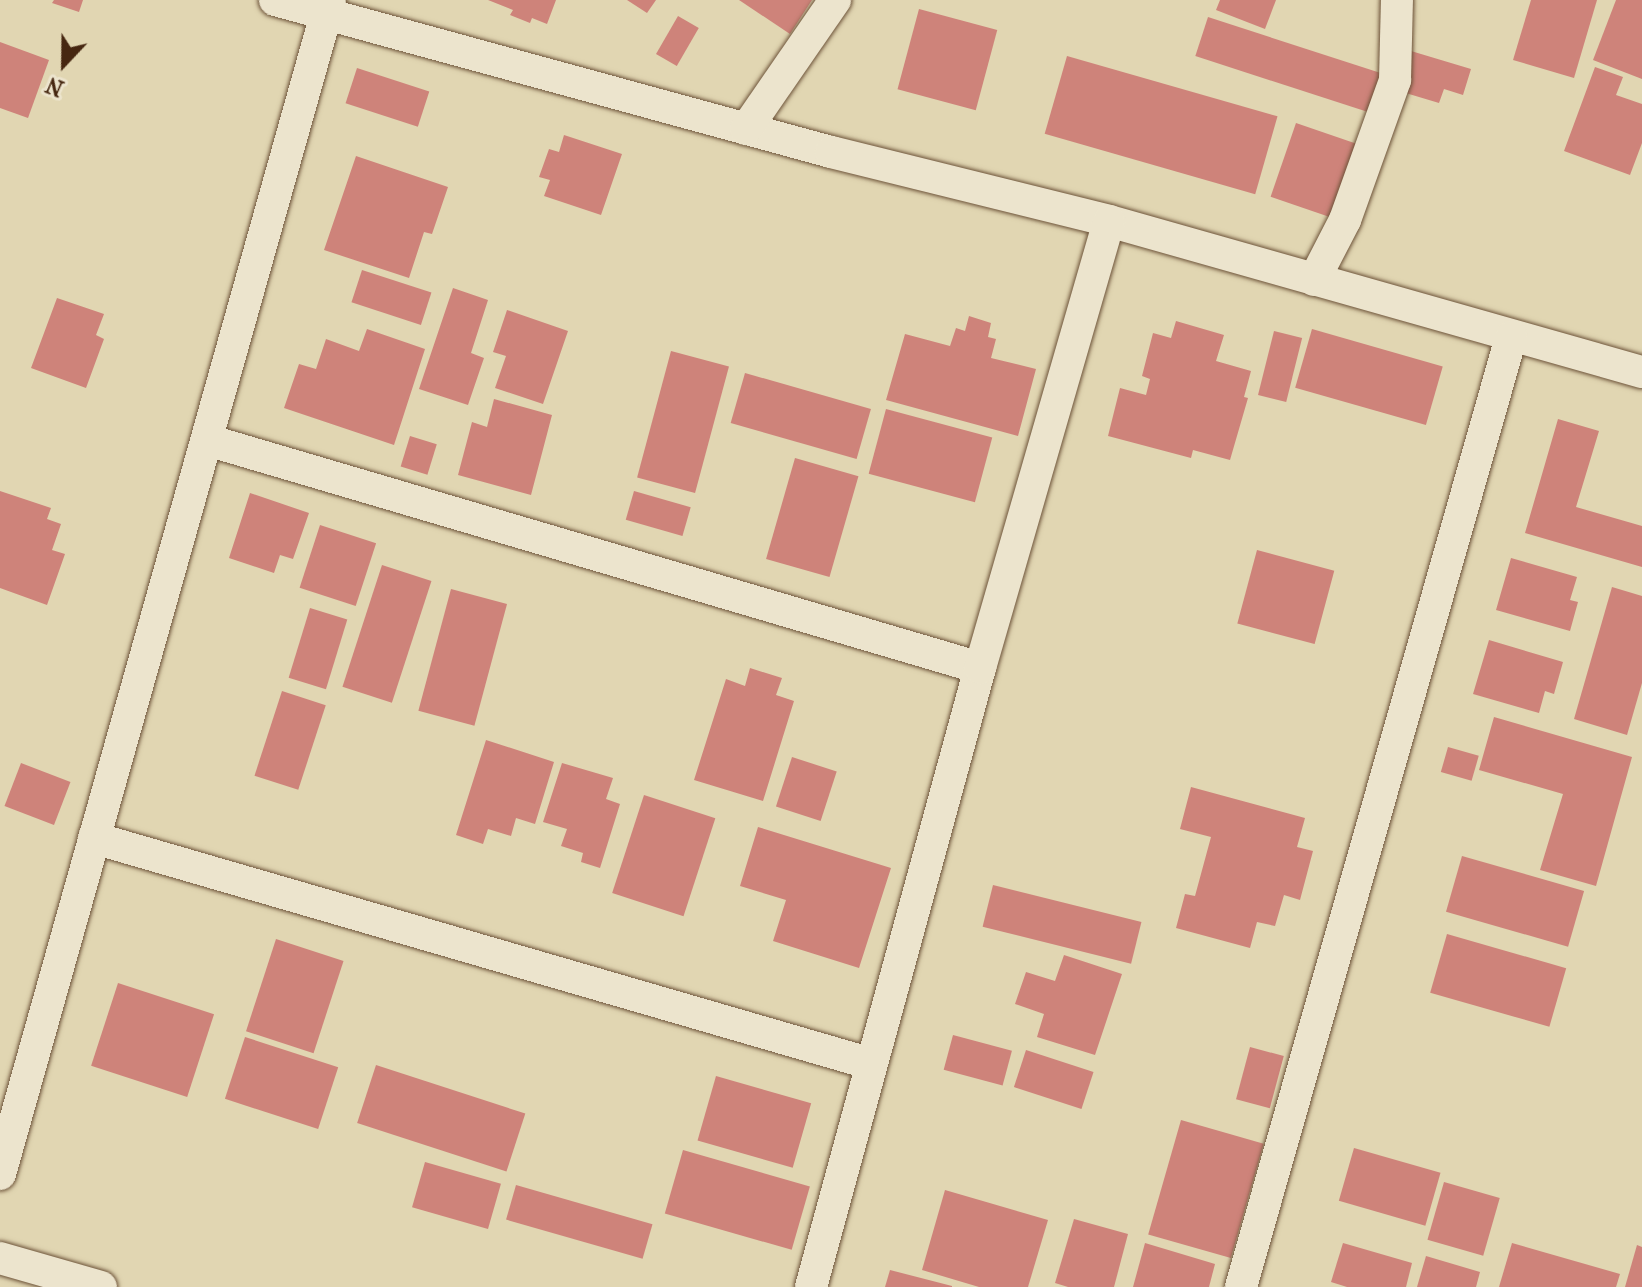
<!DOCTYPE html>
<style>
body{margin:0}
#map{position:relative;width:1642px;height:1287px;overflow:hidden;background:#e1d6b2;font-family:"IM FELL French Canon",serif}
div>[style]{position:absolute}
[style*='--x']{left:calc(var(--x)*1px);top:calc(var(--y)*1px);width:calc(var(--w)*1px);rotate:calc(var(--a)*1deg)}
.building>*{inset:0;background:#ce837a;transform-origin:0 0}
.roads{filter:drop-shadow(0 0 2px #6d5339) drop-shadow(0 0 2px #6d5339)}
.minor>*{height:32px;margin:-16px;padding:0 16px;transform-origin:16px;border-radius:16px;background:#ece4cd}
span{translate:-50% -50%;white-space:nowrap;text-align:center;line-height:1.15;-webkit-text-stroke:8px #ece4cd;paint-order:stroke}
.north{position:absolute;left:24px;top:24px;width:80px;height:80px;-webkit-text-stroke:6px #ece4cd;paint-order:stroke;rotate:202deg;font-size:22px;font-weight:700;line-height:32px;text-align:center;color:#462711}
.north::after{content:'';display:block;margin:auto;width:28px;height:36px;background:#462711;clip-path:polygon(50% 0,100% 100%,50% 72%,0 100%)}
</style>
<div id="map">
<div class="building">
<i style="clip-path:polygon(54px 0,83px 0,79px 12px,52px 3px)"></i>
<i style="clip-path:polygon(488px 0,556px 0,547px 24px,532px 18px,530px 23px,510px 15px,513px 10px)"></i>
<i style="clip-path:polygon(627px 0,656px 0,647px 13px)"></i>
<i style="clip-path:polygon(739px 0,812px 0,790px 34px)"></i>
<i style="clip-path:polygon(1220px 0,1276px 0,1265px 29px,1216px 10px)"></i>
<i style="clip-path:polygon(1531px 0,1597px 0,1574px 78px,1513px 60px)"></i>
<i style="clip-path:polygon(1616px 0,1642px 0,1642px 79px,1593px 60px)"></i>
<i style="left:919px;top:9px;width:81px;height:83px;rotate:15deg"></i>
<i style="left:678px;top:16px;width:24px;height:44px;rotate:30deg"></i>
<i style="left:1208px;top:17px;width:188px;height:41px;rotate:18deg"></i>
<i style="clip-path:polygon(0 42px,49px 60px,28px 118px,0 108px)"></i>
<i style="clip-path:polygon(1411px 51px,1471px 69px,1463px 95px,1444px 89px,1439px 103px,1399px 91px)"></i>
<i style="left:1067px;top:56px;width:219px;height:81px;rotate:16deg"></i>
<i style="clip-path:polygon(1595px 67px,1623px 77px,1616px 95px,1642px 104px,1642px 143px,1630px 175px,1564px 151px)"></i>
<i style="left:357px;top:68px;width:76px;height:37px;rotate:18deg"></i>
<i style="left:1296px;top:123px;width:74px;height:78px;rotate:19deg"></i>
<i style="clip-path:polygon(564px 135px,622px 154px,601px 215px,544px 196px,550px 180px,539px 177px,549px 149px,559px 152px)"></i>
<i style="clip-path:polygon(356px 156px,448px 187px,432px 234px,424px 232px,409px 278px,324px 250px)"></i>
<i style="left:362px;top:270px;width:73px;height:34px;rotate:18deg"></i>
<i style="clip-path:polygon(453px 288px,488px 300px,471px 353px,484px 358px,468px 405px,419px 389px)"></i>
<i style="clip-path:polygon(57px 298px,104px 314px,96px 335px,104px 339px,86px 388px,31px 368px)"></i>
<i style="clip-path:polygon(507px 310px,568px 331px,543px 404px,495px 388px,506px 356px,493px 352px)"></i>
<i style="clip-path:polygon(969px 316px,991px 323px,988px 337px,996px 339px,991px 358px,1036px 369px,1018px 436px,886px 400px,905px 334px,950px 346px,956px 328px,965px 331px)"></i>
<i style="clip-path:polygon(1176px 321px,1224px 335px,1216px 361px,1251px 371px,1244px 397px,1248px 398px,1230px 460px,1193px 450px,1191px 458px,1108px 436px,1120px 388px,1146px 395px,1150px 379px,1142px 376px,1153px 333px,1171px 338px)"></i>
<i style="clip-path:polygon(367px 329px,425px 349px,394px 445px,284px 408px,299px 364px,316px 369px,326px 339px,359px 351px)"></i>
<i style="left:1312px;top:329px;width:136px;height:61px;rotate:16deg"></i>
<i style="left:1274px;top:331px;width:29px;height:66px;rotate:14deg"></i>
<i style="left:671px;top:351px;width:60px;height:131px;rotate:15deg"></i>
<i style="left:745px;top:373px;width:131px;height:52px;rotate:16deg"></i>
<i style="clip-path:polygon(494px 399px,552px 415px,531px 495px,458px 475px,472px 422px,487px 427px)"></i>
<i style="left:886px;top:409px;width:110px;height:67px;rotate:15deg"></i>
<i style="clip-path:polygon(1558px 419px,1599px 431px,1576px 507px,1642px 526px,1642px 567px,1525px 533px)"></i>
<i style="left:410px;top:436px;width:28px;height:32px;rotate:17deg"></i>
<i style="left:795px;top:458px;width:66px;height:105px;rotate:16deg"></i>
<i style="clip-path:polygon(0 491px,51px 508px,47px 519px,61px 524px,52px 550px,65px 554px,47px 605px,0 588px)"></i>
<i style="left:634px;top:491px;width:59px;height:30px;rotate:16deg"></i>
<i style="clip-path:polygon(250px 493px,309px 513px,293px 559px,280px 555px,274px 573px,229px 558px)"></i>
<i style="left:320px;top:525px;width:59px;height:66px;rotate:18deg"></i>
<i style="left:1257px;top:550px;width:80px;height:76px;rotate:15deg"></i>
<i style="clip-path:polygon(1511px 558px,1577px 577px,1570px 600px,1578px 602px,1570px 631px,1496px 610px)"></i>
<i style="left:382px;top:565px;width:52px;height:128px;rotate:18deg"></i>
<i style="clip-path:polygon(1612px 587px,1642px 596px,1642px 683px,1627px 735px,1574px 719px)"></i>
<i style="left:451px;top:589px;width:58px;height:126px;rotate:15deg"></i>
<i style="left:310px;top:608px;width:39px;height:73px;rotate:17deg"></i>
<i style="clip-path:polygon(1489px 640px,1563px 662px,1554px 694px,1545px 691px,1539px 713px,1473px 694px)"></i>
<i style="clip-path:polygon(750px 668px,782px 678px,776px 695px,794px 701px,763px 801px,694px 780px,726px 679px,745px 686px)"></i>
<i style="left:282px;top:691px;width:46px;height:89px;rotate:18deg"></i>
<i style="clip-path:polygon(1494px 717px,1632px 757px,1596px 886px,1540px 870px,1563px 794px,1479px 770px)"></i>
<i style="clip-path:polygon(486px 740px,554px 762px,535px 824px,516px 818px,511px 836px,488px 829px,483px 844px,456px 835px)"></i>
<i style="left:1448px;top:747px;width:32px;height:26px;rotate:16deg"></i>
<i style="left:792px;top:757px;width:47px;height:52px;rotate:18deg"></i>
<i style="left:21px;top:763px;width:53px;height:46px;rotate:21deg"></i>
<i style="clip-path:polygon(562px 763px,613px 778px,606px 799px,620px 804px,600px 868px,581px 862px,583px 853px,561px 846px,567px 829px,543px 822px)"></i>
<i style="clip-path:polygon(1191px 787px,1305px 818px,1297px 847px,1313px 851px,1300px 900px,1284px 895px,1275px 926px,1257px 922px,1250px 948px,1176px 928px,1185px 894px,1195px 896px,1211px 837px,1180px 829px)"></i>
<i style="left:644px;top:795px;width:75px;height:103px;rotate:18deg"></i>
<i style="clip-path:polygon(758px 827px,891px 868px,859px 968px,773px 941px,786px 900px,740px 886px)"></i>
<i style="left:1462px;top:856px;width:127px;height:58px;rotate:16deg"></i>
<i style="left:993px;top:885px;width:153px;height:43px;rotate:14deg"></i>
<i style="left:1447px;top:934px;width:124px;height:61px;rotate:16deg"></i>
<i style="left:276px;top:939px;width:71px;height:97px;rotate:18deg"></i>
<i style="clip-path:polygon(1064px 955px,1122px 974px,1095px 1055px,1037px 1037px,1044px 1014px,1015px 1004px,1026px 972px,1055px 981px)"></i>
<i style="left:118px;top:983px;width:101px;height:87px;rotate:18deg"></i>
<i style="left:953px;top:1035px;width:61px;height:36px;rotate:15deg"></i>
<i style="left:245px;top:1037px;width:98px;height:65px;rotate:18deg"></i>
<i style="left:1250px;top:1047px;width:35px;height:54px;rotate:15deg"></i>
<i style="left:1026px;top:1050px;width:71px;height:39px;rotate:18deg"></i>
<i style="left:376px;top:1065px;width:157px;height:61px;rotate:18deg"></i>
<i style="left:716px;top:1076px;width:99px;height:67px;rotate:16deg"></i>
<i style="left:1181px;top:1120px;width:86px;height:119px;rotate:16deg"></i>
<i style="left:1354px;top:1148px;width:90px;height:55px;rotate:16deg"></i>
<i style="left:683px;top:1150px;width:132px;height:66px;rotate:16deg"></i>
<i style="left:425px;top:1162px;width:79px;height:47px;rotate:16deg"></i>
<i style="left:1444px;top:1182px;width:58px;height:60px;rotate:16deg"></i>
<i style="left:516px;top:1185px;width:142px;height:36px;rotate:16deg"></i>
<i style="clip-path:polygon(945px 1190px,1048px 1220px,1028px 1287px,979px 1287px,922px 1270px)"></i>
<i style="clip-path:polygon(1074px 1219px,1128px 1234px,1114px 1287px,1068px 1287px,1055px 1283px)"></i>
<i style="clip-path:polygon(1145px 1243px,1215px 1264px,1209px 1287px,1133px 1287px)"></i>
<i style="clip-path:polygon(1343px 1243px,1412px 1263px,1406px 1287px,1347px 1287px,1331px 1282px)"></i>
<i style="clip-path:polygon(1512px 1243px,1620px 1274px,1616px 1287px,1499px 1287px)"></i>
<i style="clip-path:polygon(1637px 1245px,1642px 1247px,1642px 1287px,1625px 1287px)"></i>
<i style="clip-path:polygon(1426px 1256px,1480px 1272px,1476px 1287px,1417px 1287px)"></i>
<i style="clip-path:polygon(890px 1270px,952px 1286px,952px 1287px,885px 1287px)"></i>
</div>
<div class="roads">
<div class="minor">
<i style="--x:275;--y:0;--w:576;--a:15.29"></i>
<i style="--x:831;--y:152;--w:286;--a:13.9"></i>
<i style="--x:1109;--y:221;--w:554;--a:15.82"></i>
<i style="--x:746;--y:129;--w:157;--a:-55.4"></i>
<i style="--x:1314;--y:280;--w:68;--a:-62.7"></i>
<i style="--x:1345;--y:220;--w:149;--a:-70.3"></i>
<i style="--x:1395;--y:80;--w:80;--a:-88.6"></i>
<i style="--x:207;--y:440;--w:806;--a:16.43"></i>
<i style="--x:94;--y:838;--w:810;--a:16.2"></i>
<i style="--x:0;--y:1174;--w:1219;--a:-74.3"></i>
<i style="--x:0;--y:1258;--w:105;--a:16"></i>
<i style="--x:811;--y:1287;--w:642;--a:-74.73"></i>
<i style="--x:980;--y:668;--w:465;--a:-73.9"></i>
<i style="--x:1241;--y:1287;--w:988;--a:-74.13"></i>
</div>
</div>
<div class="north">N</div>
</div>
